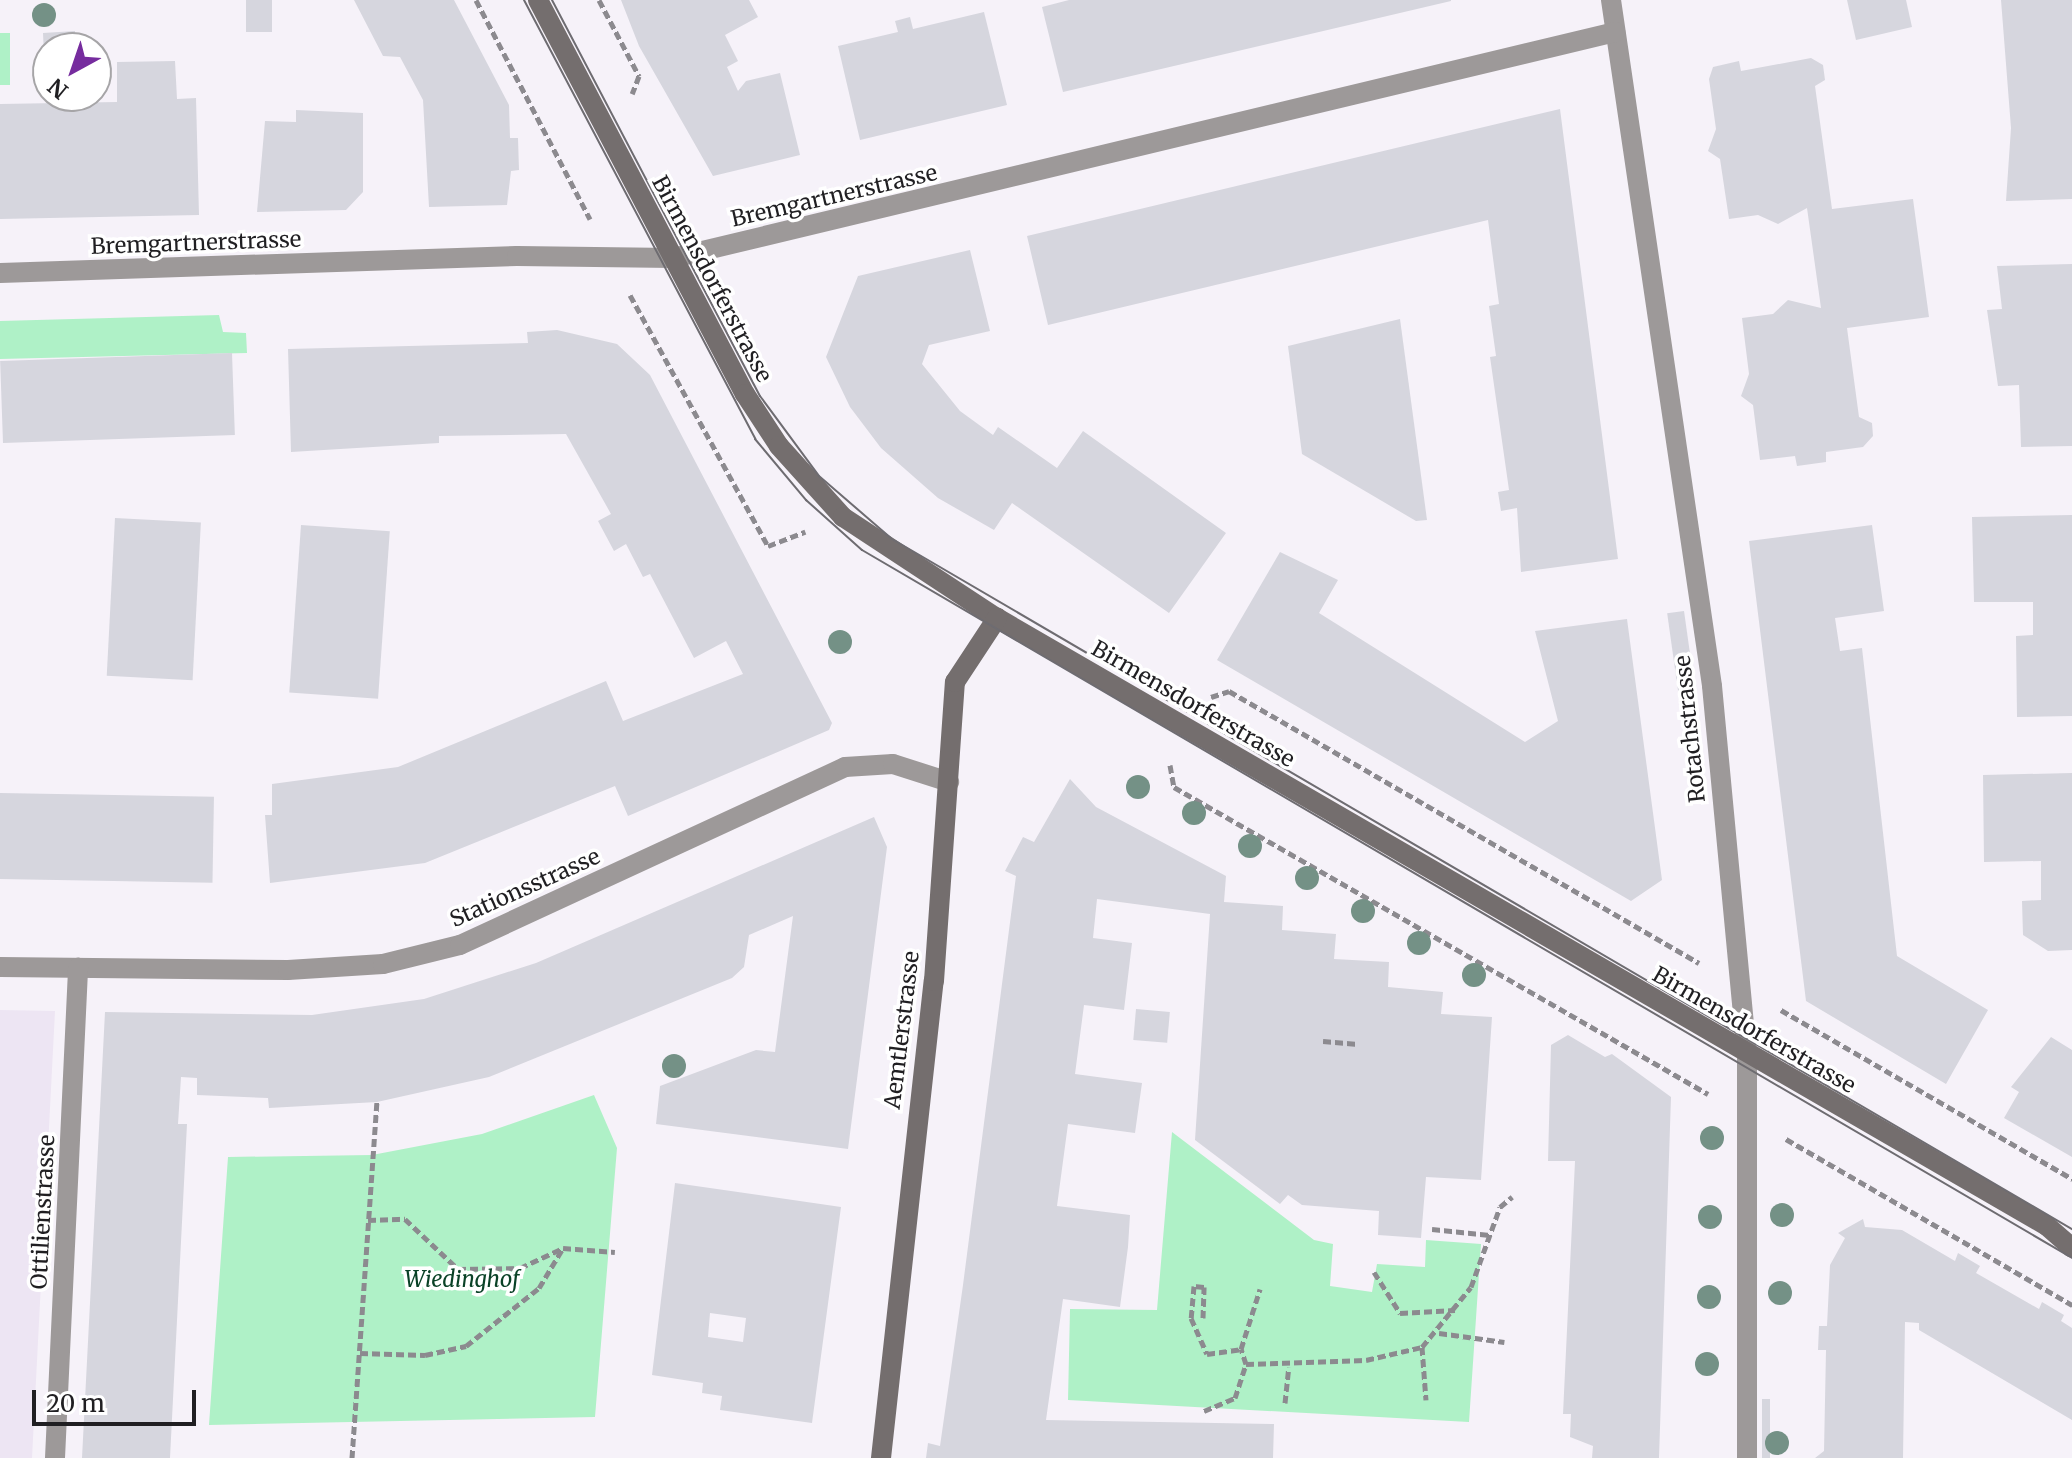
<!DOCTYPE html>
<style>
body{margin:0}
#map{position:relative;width:2072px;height:1458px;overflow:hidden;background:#f6f2f9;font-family:Merriweather,serif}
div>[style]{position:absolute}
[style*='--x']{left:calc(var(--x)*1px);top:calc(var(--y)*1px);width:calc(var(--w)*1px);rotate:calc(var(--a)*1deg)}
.built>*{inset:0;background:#ede5f3}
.green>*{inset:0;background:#aff1c7;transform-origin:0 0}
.building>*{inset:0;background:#d6d6de;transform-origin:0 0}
.path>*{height:5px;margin-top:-2.5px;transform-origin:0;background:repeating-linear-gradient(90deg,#8c8a8f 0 8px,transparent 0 12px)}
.street>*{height:20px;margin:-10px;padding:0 10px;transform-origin:10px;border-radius:10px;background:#9d9999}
.secondary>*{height:20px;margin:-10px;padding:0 10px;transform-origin:10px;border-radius:10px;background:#746e6e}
.tram>*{height:2px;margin:-1px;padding:0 1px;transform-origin:1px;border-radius:1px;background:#6e6c71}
.trees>*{width:24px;height:24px;margin:-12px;border-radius:50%;background:#749186}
span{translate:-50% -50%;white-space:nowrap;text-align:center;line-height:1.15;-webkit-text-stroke:7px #fff;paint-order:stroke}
.street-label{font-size:22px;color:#201f22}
.park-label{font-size:22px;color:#0a4227;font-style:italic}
.north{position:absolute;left:32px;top:32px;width:80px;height:80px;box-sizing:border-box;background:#fff;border:2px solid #a6a5a7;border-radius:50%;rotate:220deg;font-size:22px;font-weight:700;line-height:32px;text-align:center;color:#201f22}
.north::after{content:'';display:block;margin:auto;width:28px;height:36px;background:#762c9e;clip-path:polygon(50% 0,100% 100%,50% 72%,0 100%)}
.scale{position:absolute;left:32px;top:1390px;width:164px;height:36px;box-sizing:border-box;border:4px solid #201f22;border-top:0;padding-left:10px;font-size:24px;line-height:28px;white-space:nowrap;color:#201f22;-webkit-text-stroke:6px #fff;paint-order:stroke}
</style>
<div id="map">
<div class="built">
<i style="clip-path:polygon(0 1010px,55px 1011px,32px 1458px,0 1458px)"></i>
</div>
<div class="green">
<i style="left:0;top:33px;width:10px;height:52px"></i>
<i style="clip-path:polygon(219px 315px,223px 332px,246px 333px,247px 353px,0 359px,0 321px)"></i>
<i style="clip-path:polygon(594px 1095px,617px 1148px,595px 1417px,209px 1425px,228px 1157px,372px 1155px,482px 1134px)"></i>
<i style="clip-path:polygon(1172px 1132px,1314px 1240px,1333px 1244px,1330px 1286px,1372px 1292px,1377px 1264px,1425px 1267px,1426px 1240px,1481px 1244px,1469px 1422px,1068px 1400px,1070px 1309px,1157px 1310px)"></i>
</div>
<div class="building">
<i style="left:246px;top:0;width:26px;height:32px"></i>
<i style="clip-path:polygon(354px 0,454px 0,509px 105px,510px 138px,518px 138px,519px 170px,511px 171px,507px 205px,429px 207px,423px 100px,400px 57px,383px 56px)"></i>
<i style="clip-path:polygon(621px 0,749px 0,758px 17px,725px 35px,738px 61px,727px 67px,738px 91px,746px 81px,780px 73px,800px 155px,713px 176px,639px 46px)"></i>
<i style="clip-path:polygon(1069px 0,1451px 0,1451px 1px,1063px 92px,1042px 7px)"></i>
<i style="clip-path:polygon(1847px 0,1906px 0,1912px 27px,1856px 40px)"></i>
<i style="clip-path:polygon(2001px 0,2072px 0,2072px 199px,2006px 201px,2011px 128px)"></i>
<i style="clip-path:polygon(984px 12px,1007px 105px,860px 140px,838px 46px,898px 32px,895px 21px,910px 17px,913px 29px)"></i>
<i style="clip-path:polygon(75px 31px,75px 48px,48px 48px,45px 79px,43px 33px)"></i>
<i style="clip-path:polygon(1811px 58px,1823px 65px,1825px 80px,1815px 86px,1832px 209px,1913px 199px,1929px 317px,1847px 328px,1859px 417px,1872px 423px,1873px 436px,1863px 447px,1826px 452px,1826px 462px,1797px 466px,1795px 456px,1760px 460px,1753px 405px,1741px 396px,1749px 374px,1742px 318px,1773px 314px,1788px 300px,1821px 308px,1807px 208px,1778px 224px,1758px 215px,1729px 219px,1720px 159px,1708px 151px,1716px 129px,1709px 79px,1713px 67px,1739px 61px,1741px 71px)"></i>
<i style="clip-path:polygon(175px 61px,177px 99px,196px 98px,199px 215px,0 219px,0 104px,117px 102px,117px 62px)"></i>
<i style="clip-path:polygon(1560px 109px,1618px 559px,1521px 572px,1517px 508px,1501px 511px,1498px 492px,1509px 490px,1490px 357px,1496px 356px,1489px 306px,1499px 304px,1488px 220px,1048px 325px,1027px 236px)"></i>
<i style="clip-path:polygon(296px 110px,363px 113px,363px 192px,346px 210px,257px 212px,265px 121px,296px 122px)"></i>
<i style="clip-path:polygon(970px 250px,990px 331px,929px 345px,922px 364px,960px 411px,993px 435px,998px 427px,1057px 468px,1083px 431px,1226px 533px,1169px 613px,1012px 503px,994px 530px,938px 498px,881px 448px,850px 407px,826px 357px,858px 276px)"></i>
<i style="clip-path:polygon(2072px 264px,2072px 446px,2021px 447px,2019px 385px,1998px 386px,1987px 310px,2002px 309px,1997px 266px)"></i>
<i style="clip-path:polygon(1400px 319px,1427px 520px,1416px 521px,1302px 454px,1288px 346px)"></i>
<i style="clip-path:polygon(557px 330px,617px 344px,650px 375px,832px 723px,829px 730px,628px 816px,615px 786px,425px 863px,270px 883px,265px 815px,272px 815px,272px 784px,398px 767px,606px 681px,623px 721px,743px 674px,726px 641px,694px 658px,650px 574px,643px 577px,626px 544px,614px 551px,598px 521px,611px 514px,566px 434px,439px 436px,439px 443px,291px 452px,288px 349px,528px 343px,527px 332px)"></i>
<i style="left:232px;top:353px;width:82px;height:232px;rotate:88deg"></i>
<i style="clip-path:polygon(2072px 515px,2072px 716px,2017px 717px,2016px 636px,2033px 635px,2033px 602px,1974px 602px,1972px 517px)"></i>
<i style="left:115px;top:518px;width:86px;height:158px;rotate:3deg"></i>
<i style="left:301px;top:525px;width:89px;height:168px;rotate:4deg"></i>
<i style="clip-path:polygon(1872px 525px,1884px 611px,1835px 618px,1840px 651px,1862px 648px,1897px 956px,1988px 1010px,1946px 1084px,1806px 1001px,1749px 541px)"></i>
<i style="clip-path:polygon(1280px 552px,1338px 580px,1319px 613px,1525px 742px,1558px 721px,1535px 631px,1627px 619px,1662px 880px,1631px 901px,1217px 660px)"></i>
<i style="left:1684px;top:611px;width:91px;height:17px;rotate:82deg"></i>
<i style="clip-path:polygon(2072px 773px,2072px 950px,2048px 951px,2023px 935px,2022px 901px,2041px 900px,2041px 861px,1984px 862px,1983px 775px)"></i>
<i style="clip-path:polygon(1070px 779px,1096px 807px,1226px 876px,1224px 902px,1283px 906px,1282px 930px,1336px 934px,1334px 959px,1389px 962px,1388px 987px,1443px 992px,1441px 1014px,1492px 1017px,1481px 1180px,1426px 1177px,1421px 1238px,1378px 1235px,1379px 1211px,1302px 1205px,1288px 1195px,1280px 1204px,1195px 1140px,1210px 914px,1097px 899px,1093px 938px,1132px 943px,1124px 1010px,1084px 1005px,1075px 1074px,1142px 1083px,1135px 1133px,1068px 1124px,1057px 1206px,1130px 1215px,1128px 1247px,1120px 1307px,1063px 1299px,1046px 1420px,1274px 1424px,1273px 1458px,926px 1458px,928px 1443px,940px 1446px,963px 1285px,1016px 876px,1005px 871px,1023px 837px,1034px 842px)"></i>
<i style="left:0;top:793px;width:214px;height:86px;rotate:1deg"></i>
<i style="clip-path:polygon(874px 817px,887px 847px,848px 1149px,656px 1124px,660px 1086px,756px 1050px,775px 1052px,793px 916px,749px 935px,744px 967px,732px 978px,489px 1077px,377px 1102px,269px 1108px,268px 1098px,197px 1095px,197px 1078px,181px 1077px,178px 1124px,187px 1124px,170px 1458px,82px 1458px,105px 1012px,312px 1015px,424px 999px,536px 963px)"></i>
<i style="left:1136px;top:1009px;width:34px;height:31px;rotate:5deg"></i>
<i style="clip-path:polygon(1568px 1035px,1605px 1057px,1612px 1054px,1671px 1097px,1659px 1458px,1592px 1458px,1593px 1446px,1570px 1437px,1571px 1414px,1563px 1414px,1575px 1161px,1548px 1161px,1551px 1045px)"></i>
<i style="clip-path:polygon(2051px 1037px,2072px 1050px,2072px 1157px,2004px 1118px,2019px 1092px,2011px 1087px)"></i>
<i style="clip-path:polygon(evenodd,675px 1183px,841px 1207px,812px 1423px,720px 1410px,722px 1396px,702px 1393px,703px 1383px,652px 1375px,675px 1183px,710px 1313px,746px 1318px,743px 1342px,708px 1337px,710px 1313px)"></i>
<i style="clip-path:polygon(1863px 1219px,1865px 1227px,1902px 1230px,1955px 1261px,1958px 1253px,1980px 1266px,1976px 1273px,2039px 1309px,2042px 1302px,2064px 1315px,2061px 1321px,2072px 1328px,2072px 1420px,1919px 1330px,1919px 1323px,1905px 1322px,1903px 1458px,1815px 1458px,1824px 1451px,1826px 1350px,1818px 1350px,1819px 1326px,1827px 1326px,1830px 1265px,1845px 1238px,1838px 1233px)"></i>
<i style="left:1762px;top:1399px;width:8px;height:59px"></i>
</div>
<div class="path">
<i style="--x:476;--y:0;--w:247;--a:62.5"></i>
<i style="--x:599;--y:0;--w:86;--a:62.2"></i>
<i style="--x:639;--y:76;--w:19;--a:111"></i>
<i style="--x:630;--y:295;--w:286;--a:61.2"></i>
<i style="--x:768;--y:546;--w:40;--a:-21"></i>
<i style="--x:1211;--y:697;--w:19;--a:-18"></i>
<i style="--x:1229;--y:691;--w:543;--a:30.06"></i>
<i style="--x:1170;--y:765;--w:22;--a:80"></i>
<i style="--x:1174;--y:787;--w:616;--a:29.89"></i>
<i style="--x:1781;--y:1010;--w:337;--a:30.1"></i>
<i style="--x:1323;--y:1041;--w:35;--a:5"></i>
<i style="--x:1786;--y:1139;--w:331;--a:30.1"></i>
<i style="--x:368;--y:1220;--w:37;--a:-2"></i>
<i style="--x:405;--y:1219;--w:73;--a:43.3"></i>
<i style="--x:458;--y:1269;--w:62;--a:-0.9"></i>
<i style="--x:520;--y:1268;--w:47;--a:-24.9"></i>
<i style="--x:563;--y:1248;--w:52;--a:4.4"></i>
<i style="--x:1432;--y:1229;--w:58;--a:5.9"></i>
<i style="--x:1374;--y:1272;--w:49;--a:57.6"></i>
<i style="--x:1400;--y:1313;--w:55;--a:-3.1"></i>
<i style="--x:1203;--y:1318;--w:31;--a:-88"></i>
<i style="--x:1204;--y:1287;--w:10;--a:-174"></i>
<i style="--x:1194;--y:1286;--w:32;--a:95"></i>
<i style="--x:1191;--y:1318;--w:39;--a:66"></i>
<i style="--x:1207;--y:1354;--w:34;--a:-8"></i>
<i style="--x:1439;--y:1333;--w:66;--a:7.9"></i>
<i style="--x:1422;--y:1347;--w:53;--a:85.7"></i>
<i style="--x:360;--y:1353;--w:65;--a:1.8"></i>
<i style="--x:425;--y:1355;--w:42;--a:-12.4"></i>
<i style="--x:466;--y:1346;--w:93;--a:-38.5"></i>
<i style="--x:539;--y:1288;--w:47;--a:-59"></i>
<i style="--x:1246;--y:1364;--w:16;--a:-108"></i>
<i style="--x:1241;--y:1349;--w:63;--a:-72.4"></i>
<i style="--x:1285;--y:1403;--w:36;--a:-84"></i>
<i style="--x:1204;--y:1411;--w:34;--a:-23"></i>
<i style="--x:1235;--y:1398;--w:36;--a:-72"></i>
<i style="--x:1246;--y:1364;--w:120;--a:-1.9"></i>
<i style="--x:1366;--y:1360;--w:57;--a:-13.1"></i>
<i style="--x:1422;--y:1347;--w:77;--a:-50.8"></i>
<i style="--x:1471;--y:1287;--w:85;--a:-70.1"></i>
<i style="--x:1500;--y:1207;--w:16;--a:-40"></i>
<i style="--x:352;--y:1458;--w:357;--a:-86"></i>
</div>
<div class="street">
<i style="--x:1611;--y:0;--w:693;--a:81.62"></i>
<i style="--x:1712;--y:686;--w:369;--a:84.6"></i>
<i style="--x:1747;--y:1053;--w:405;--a:90"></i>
<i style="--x:0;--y:273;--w:517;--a:-1.88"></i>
<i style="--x:517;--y:256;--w:156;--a:0.7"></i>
<i style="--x:673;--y:258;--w:969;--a:-13.49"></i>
<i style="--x:0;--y:967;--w:288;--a:0.6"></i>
<i style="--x:288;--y:970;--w:95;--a:-3.6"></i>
<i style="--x:383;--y:964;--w:79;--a:-13.9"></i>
<i style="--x:460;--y:945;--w:424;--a:-24.8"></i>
<i style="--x:845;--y:767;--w:48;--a:-3.6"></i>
<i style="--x:893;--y:764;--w:59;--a:17.8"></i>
<i style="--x:55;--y:1458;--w:491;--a:-87.3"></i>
</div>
<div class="secondary">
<i style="--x:538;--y:0;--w:445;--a:62.3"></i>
<i style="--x:745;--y:394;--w:62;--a:56.8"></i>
<i style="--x:779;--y:446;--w:96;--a:48"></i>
<i style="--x:843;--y:517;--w:184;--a:33.3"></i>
<i style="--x:997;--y:618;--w:1213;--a:30.07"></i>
<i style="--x:2047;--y:1226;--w:33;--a:41"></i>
<i style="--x:881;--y:1458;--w:480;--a:-83.7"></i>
<i style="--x:934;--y:981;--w:300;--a:-86"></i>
<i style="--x:955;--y:682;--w:77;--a:-56.7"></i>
</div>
<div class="tram">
<i style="--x:524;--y:0;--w:496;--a:62.2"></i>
<i style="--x:755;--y:439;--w:80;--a:50.1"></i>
<i style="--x:806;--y:500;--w:75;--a:41.8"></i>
<i style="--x:862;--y:550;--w:1402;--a:30.33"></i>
<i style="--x:552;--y:0;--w:447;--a:62.3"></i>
<i style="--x:760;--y:396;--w:99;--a:53.6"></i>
<i style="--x:819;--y:476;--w:96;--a:40.8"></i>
<i style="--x:892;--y:539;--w:1367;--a:30.32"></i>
</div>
<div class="trees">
<i style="left:44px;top:15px"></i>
<i style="left:840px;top:642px"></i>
<i style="left:1138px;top:787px"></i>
<i style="left:1194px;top:813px"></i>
<i style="left:1250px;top:846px"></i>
<i style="left:1307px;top:878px"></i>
<i style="left:1363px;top:911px"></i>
<i style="left:1419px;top:943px"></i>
<i style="left:1474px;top:975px"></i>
<i style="left:674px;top:1066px"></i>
<i style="left:1712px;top:1138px"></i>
<i style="left:1782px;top:1215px"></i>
<i style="left:1710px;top:1217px"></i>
<i style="left:1780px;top:1293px"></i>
<i style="left:1709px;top:1297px"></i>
<i style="left:1707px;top:1364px"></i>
<i style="left:1777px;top:1443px"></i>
</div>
<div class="street-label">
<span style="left:834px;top:196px;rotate:-13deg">Bremgartnerstrasse</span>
<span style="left:196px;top:243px;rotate:-2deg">Bremgartnerstrasse</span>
<span style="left:712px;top:279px;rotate:62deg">Birmensdorferstrasse</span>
<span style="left:1193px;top:704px;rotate:30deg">Birmensdorferstrasse</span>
<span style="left:1690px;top:729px;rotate:-96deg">Rotachstrasse</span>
<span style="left:525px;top:888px;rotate:-24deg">Stationsstrasse</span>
<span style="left:902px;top:1030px;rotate:-83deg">Aemtlerstrasse</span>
<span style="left:1754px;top:1030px;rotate:30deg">Birmensdorferstrasse</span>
<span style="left:43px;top:1212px;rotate:-87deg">Ottilienstrasse</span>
</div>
<div class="park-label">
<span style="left:462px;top:1280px">Wiedinghof</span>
</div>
<div class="north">N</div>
<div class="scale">20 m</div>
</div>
